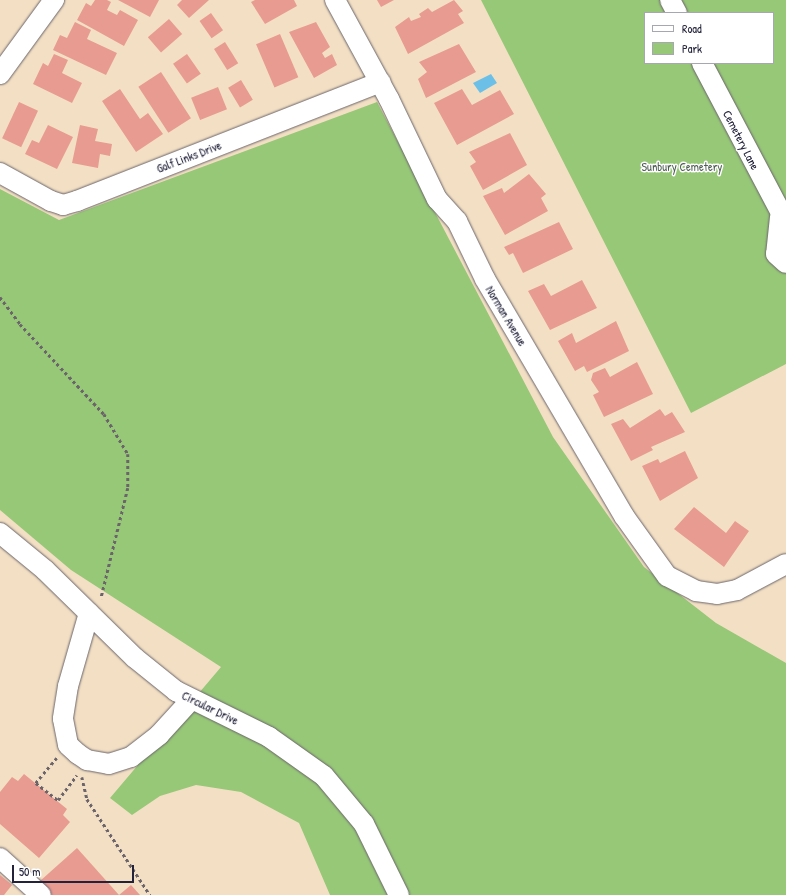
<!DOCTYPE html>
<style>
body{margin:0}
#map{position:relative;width:786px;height:895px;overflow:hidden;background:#f3e0c4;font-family:"Patrick Hand",sans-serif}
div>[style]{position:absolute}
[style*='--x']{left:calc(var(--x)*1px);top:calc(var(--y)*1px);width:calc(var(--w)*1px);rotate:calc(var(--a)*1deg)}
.green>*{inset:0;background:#97c878}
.water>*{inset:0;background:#6cc0e8}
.building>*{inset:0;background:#e89b91;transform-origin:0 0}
.path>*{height:2.5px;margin-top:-1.25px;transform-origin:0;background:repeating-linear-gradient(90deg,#6b646b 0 3px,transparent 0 6px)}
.roads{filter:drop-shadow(0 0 1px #6b646b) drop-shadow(0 0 1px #6b646b)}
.minor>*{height:20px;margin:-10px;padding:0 10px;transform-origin:10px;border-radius:10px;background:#fff}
span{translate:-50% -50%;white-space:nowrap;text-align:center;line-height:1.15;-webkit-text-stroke:3px #fff;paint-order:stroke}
.street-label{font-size:12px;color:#22223b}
.park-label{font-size:12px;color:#4b5c50}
.legend{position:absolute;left:644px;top:12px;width:130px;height:52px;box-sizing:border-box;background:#fff;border:1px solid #a7a7b1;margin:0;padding:5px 7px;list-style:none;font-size:12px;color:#22223b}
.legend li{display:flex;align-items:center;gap:8px;height:20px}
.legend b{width:20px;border:1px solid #a7a7b1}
.scale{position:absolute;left:12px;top:865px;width:122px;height:18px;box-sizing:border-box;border:2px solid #22223b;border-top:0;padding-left:5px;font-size:12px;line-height:14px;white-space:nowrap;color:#22223b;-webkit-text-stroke:3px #fff;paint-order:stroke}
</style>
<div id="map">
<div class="green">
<i style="clip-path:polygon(evenodd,481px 0,786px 0,786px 364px,691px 413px,481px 0,645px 13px,773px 13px,773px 63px,645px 63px,645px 13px)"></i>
<i style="clip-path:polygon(377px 102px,553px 437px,644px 567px,716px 623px,786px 663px,786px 895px,330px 895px,299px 823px,241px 792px,196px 785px,160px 796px,132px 815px,110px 798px,221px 667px,71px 570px,0 510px,0 189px,59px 220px)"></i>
</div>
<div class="water">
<i style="clip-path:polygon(491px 74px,497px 83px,480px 93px,473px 83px)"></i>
</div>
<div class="building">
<i style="clip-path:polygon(95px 0,107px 0,111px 2px,107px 10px,117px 15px,120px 10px,138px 20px,124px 46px,77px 20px,86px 3px,91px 6px)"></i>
<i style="clip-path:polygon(118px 0,159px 0,150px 17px)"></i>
<i style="clip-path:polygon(182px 0,209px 0,189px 18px,177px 5px)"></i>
<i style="clip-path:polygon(255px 0,294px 0,297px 6px,265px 24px,251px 2px)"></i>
<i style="clip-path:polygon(377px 0,394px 0,381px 7px)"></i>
<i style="clip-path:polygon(454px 0,463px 11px,458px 14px,464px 23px,408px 54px,395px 27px,409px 17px,411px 21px,421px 17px,419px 14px,428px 8px,432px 12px)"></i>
<i style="left:211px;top:13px;width:21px;height:14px;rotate:55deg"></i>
<i style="left:169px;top:19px;width:20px;height:28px;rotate:49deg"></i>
<i style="clip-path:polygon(75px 22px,91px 30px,87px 39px,117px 53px,106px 75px,53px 50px,60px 35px,67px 38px)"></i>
<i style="clip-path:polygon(316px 22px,330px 47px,322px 53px,325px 58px,332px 54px,337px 65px,314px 78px,289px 32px)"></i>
<i style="left:280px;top:34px;width:47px;height:26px;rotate:67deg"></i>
<i style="left:225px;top:42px;width:25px;height:13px;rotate:58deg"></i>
<i style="clip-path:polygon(459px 44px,476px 72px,426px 98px,418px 79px,427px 72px,419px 62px)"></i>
<i style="clip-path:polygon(54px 54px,68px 60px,62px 73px,82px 83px,72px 103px,33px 84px,43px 63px,48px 66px)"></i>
<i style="left:187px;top:54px;width:24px;height:17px;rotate:55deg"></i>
<i style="left:161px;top:72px;width:55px;height:27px;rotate:57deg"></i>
<i style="left:241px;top:80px;width:23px;height:15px;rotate:59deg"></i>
<i style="left:218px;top:87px;width:24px;height:29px;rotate:68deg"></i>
<i style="clip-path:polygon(120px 89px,140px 119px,148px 113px,163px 134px,136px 152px,102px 101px)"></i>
<i style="clip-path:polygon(462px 89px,472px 105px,500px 90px,514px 114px,457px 145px,434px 103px)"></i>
<i style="left:19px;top:102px;width:21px;height:40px;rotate:25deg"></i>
<i style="clip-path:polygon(48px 125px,73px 137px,57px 169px,25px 154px,32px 140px,39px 143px)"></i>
<i style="clip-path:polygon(80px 125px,98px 129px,95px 141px,112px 144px,110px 156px,100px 154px,98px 168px,72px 163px)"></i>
<i style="clip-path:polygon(510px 133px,527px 165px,483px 190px,470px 166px,476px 162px,469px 152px)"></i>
<i style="clip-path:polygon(529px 174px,546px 194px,541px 198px,548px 211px,505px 235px,483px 196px,502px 188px,504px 193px)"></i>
<i style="clip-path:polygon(559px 222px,573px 249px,523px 273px,513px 253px,509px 255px,504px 247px)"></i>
<i style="clip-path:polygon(582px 280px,597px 308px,550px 330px,528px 291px,544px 284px,551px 296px)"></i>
<i style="clip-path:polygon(616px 321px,629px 351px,587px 372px,584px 366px,575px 371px,558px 341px,572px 333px,576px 343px)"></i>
<i style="clip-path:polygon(637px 362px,653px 394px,604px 417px,593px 395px,599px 392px,591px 380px,593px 373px,605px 368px,610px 377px)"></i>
<i style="clip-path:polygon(660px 409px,665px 416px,672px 412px,685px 432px,651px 447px,653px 450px,631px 461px,611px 424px,623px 419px,630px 428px)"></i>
<i style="clip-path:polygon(685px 451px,698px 478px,660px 501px,642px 466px,658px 459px,660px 463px)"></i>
<i style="clip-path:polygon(694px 507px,726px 533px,735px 521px,749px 531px,724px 567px,674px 529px)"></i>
<i style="clip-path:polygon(24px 774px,67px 809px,63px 815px,70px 822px,39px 858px,0 824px,0 792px,12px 777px,18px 781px)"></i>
<i style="clip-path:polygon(77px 848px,119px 895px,52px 895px,40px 881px)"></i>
<i style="clip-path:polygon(0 875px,12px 885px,4px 895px,0 895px)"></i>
<i style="clip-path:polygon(131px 885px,140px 895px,119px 895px)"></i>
</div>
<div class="path">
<i style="--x:0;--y:297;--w:34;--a:53"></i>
<i style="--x:20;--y:324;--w:123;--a:47"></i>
<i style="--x:104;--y:414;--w:47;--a:59"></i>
<i style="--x:128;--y:454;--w:34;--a:90"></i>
<i style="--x:128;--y:488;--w:114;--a:103.7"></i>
<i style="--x:57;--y:758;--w:33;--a:130"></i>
<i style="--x:36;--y:783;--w:28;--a:38"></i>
<i style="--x:58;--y:800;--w:31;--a:-53"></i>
<i style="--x:82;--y:777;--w:23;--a:77"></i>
<i style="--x:87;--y:799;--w:115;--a:56.7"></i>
</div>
<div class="roads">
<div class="minor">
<i style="--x:335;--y:0;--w:113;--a:61.4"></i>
<i style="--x:389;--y:99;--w:111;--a:64.4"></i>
<i style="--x:437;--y:199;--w:30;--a:48"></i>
<i style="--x:457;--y:221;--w:64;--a:64.2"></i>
<i style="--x:485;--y:279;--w:275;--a:59.6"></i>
<i style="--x:624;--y:516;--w:74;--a:54.4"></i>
<i style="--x:667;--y:576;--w:33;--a:27"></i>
<i style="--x:696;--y:591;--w:21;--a:8"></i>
<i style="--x:717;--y:594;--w:20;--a:-11"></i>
<i style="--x:737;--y:590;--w:55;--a:-28"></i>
<i style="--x:670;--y:0;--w:15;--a:62"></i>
<i style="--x:702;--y:63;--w:180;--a:62.2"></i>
<i style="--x:0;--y:74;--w:92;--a:-53.9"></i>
<i style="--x:0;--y:173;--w:58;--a:28.8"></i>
<i style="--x:51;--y:201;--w:13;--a:18"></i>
<i style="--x:63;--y:205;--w:15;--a:-16"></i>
<i style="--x:77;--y:201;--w:326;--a:-21.4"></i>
<i style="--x:780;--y:217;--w:37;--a:96"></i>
<i style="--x:776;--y:254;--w:13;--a:42"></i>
<i style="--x:0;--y:533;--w:58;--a:39.4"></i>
<i style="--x:45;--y:570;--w:126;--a:44.4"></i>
<i style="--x:135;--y:658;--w:53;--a:38.8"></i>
<i style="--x:176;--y:691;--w:104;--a:26.3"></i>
<i style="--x:269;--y:737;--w:67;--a:35.3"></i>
<i style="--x:324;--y:776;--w:62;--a:50.2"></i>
<i style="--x:364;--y:824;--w:79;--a:63.8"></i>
<i style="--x:89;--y:613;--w:76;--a:106"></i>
<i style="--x:68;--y:686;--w:33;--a:99"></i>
<i style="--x:63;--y:719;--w:26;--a:79"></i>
<i style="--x:68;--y:745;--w:13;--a:42"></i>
<i style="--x:78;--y:754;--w:11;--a:34"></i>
<i style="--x:87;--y:760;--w:22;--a:10"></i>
<i style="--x:109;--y:764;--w:23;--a:-18"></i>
<i style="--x:131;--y:757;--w:36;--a:-38"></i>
<i style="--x:159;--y:735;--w:47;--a:-47.6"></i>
<i style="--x:0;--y:858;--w:55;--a:42.1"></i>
</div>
</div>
<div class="street-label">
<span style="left:741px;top:140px;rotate:63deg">Cemetery Lane</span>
<span style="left:189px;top:157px;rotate:-21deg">Golf Links Drive</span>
<span style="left:506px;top:316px;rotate:59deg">Norman Avenue</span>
<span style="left:210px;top:708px;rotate:26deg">Circular Drive</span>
</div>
<div class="park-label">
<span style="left:682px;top:167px">Sunbury Cemetery</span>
</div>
<ul class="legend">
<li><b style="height:5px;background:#fff"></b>Road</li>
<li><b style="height:11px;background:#97c878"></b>Park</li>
</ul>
<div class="scale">50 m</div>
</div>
